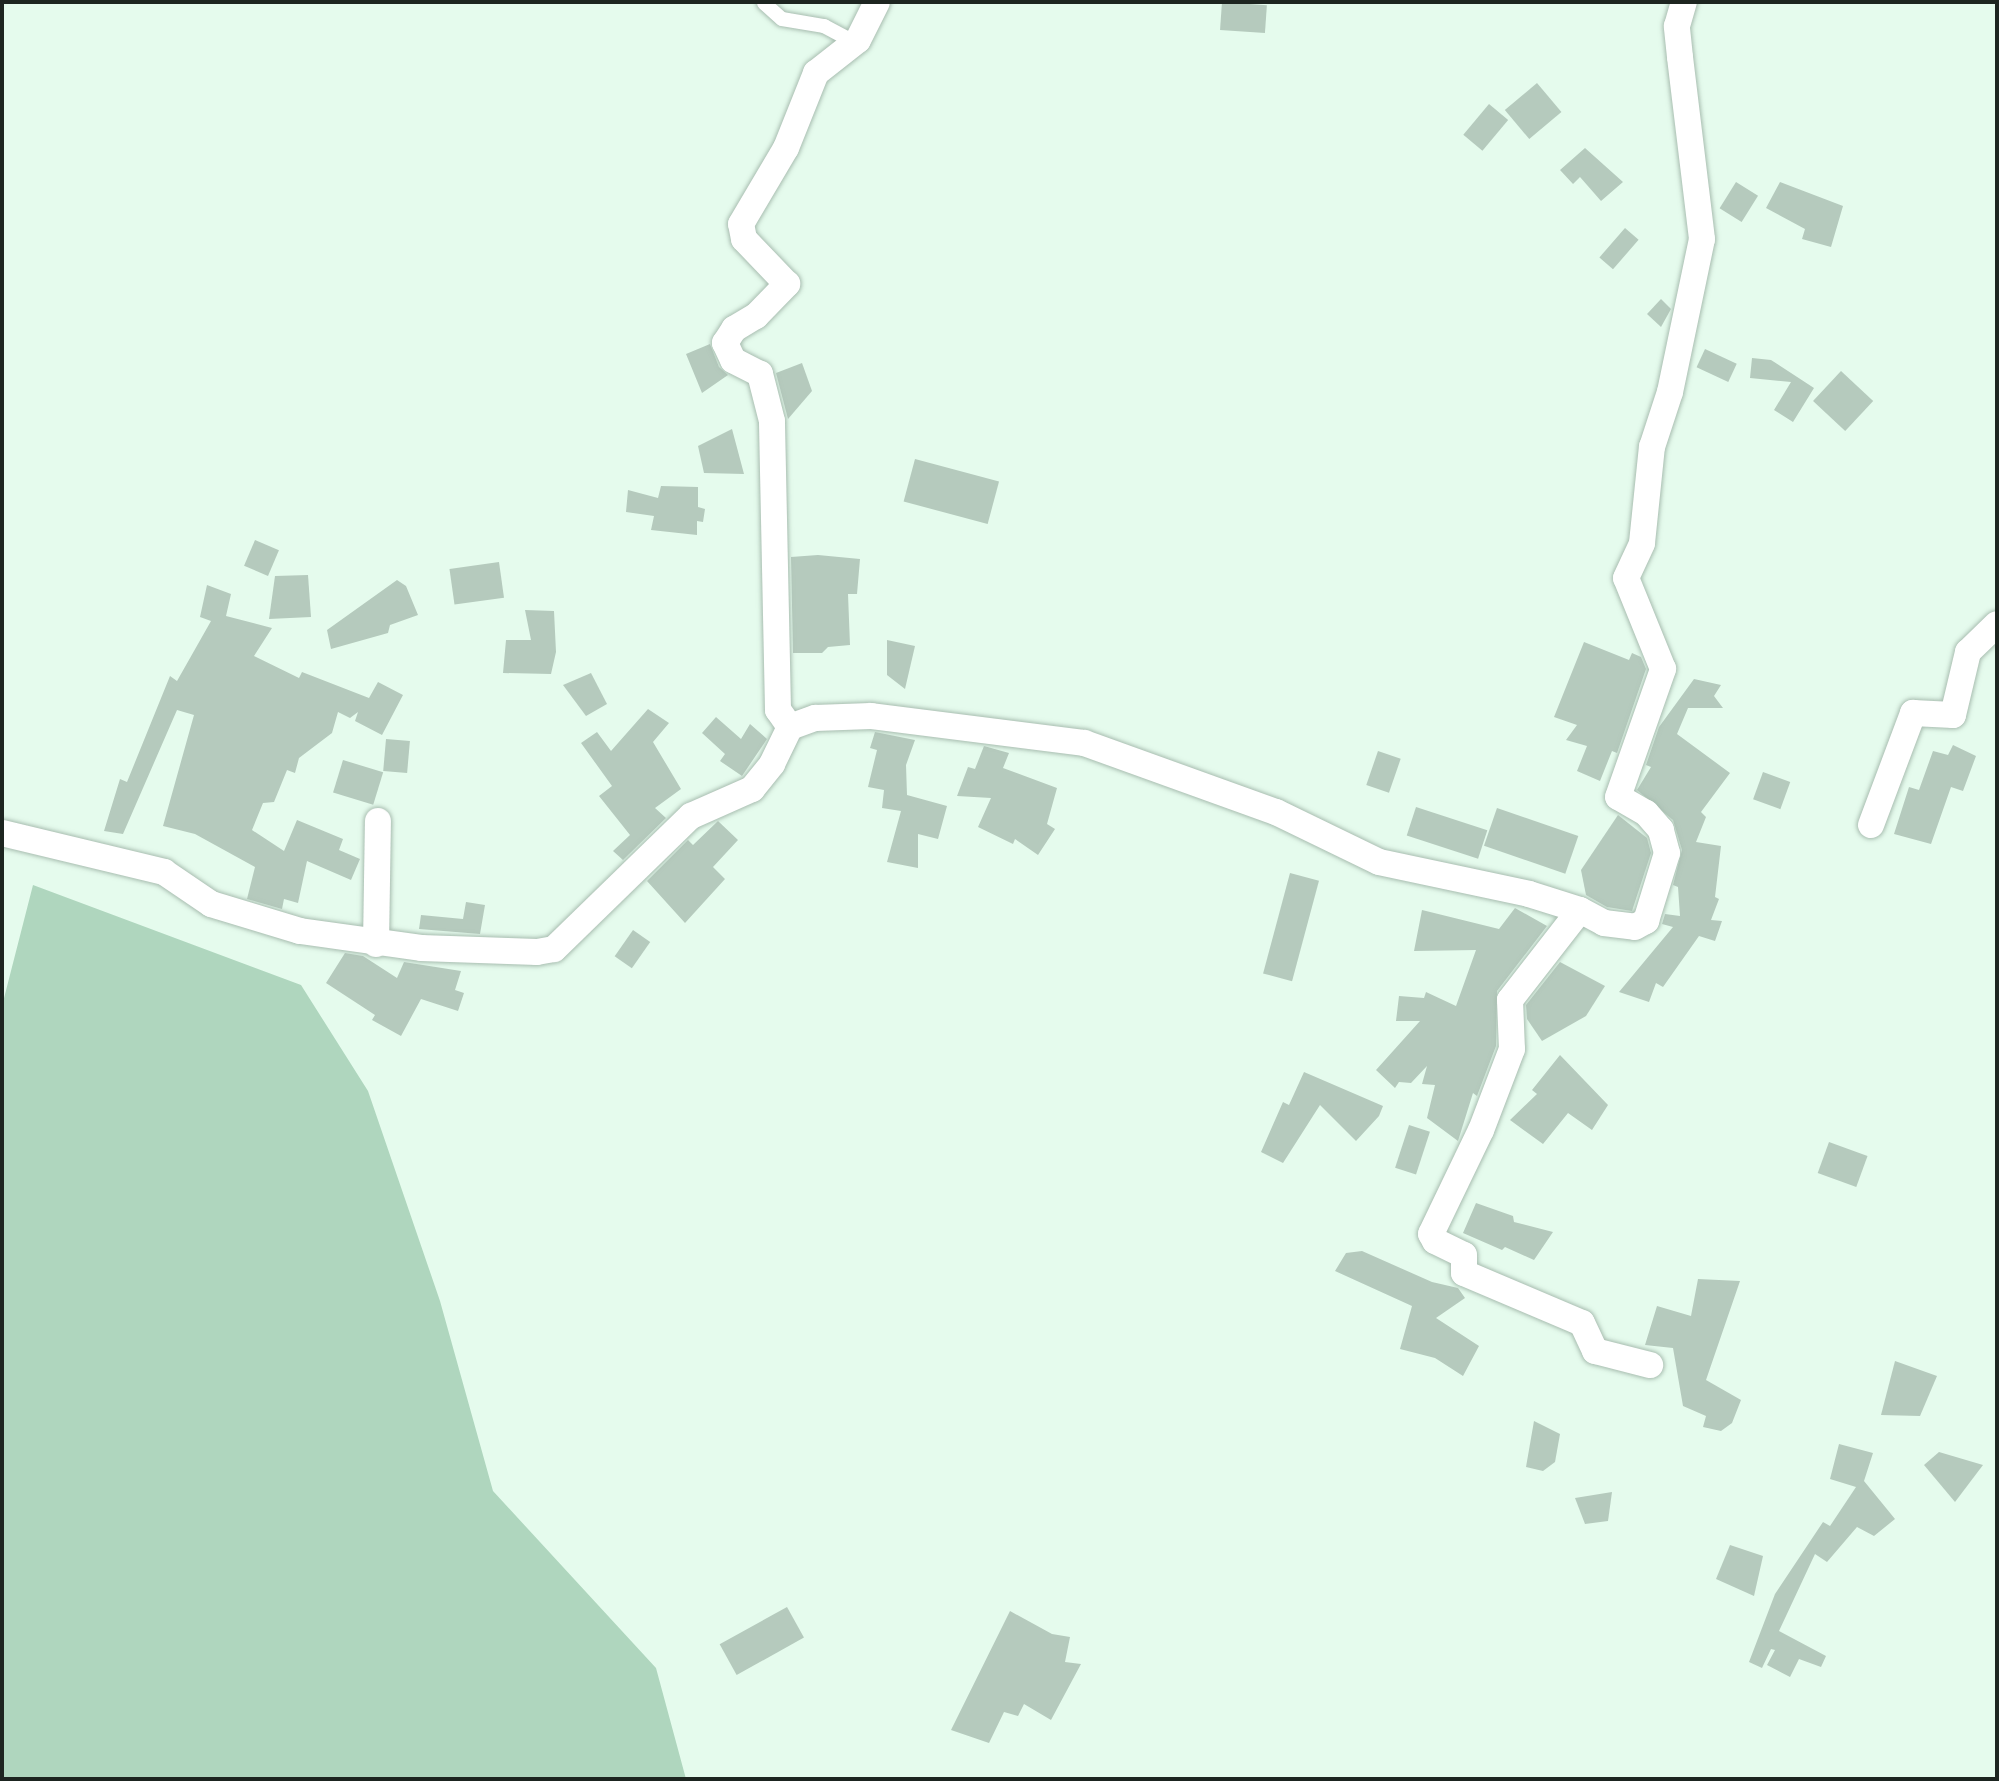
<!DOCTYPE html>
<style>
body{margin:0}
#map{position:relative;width:1999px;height:1781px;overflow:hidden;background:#e5fbed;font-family:Karla,sans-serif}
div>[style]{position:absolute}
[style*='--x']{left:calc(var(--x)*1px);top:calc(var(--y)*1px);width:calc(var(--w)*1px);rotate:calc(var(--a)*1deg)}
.green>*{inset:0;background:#afd6be}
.building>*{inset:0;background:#b5cabd;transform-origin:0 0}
.roads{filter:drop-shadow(0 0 2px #a8bdb0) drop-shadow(0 0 2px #a8bdb0)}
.service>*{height:14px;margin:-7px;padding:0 7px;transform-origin:7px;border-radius:7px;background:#fff}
.minor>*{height:26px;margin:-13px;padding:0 13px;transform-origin:13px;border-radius:13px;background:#fff}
span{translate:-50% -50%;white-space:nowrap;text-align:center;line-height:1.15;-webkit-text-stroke:7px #fff;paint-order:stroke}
.frame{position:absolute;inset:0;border:4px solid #1d2520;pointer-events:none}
</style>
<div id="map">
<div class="green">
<i style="clip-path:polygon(33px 885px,301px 985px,368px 1091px,440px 1301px,493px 1491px,656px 1668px,686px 1779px,2px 1779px,2px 1006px)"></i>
</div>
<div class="building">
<i style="left:1222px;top:2px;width:45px;height:28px;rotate:4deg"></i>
<i style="left:1537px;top:83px;width:38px;height:42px;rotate:50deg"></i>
<i style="left:1489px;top:104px;width:25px;height:40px;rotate:40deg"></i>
<i style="clip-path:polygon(1585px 148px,1623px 182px,1601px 201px,1580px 177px,1573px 184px,1560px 170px)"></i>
<i style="left:1736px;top:182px;width:26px;height:31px;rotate:32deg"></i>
<i style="clip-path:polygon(1780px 182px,1843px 206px,1831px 247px,1802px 239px,1805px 229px,1766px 208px)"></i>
<i style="left:1625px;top:228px;width:18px;height:39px;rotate:41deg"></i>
<i style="clip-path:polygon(1661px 299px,1671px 309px,1661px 327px,1647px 314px)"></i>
<i style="clip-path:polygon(710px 344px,719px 367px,728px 375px,702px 393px,686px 354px)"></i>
<i style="left:1705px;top:349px;width:35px;height:20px;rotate:25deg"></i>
<i style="clip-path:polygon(1752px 358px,1771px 360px,1814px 388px,1793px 422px,1774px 410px,1791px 382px,1750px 378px)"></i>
<i style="clip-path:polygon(802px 363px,812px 391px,788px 419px,776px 373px)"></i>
<i style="left:1841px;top:371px;width:44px;height:41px;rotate:43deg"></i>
<i style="clip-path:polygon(732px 429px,744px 474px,704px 473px,698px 446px)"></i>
<i style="left:915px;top:459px;width:87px;height:44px;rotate:15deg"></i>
<i style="clip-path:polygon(661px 486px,698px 487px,698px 507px,705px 509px,703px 522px,697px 521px,697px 535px,651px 530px,654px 516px,626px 512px,628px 490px,658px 498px)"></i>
<i style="left:255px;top:540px;width:26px;height:28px;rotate:23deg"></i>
<i style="clip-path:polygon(818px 555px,860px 559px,857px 594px,848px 594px,850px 645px,828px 647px,822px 653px,793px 653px,791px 557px)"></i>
<i style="left:499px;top:562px;width:36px;height:50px;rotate:82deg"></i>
<i style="clip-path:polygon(308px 575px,311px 617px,269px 619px,275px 576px)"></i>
<i style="clip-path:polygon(397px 580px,406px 586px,418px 615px,390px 625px,388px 633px,331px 649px,327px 630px)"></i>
<i style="clip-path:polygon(207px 585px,231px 594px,226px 616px,272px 628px,254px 656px,299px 678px,302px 672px,369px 698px,378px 682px,403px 695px,382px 735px,355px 721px,358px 712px,350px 718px,338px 712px,332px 733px,299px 758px,295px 773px,287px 770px,274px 802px,263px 803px,252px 830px,284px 851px,297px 820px,343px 839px,339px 850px,360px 859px,351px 880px,307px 861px,298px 903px,284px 899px,282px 909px,247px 899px,255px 867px,195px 834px,163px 826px,194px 715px,177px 710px,123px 834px,104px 831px,120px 779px,127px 782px,170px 676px,177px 681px,211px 621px,200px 617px)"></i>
<i style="clip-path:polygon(525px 610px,554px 611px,556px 652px,551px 674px,503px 673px,506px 640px,531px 640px)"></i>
<i style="clip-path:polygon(887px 640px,915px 646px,905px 689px,887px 675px)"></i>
<i style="clip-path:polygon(1584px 642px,1629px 660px,1632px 653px,1641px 657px,1646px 669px,1617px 753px,1612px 751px,1600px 781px,1577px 771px,1587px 746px,1566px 740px,1577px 725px,1554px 717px)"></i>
<i style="clip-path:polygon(591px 673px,607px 704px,586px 716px,563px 685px)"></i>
<i style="clip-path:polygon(1694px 679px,1721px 685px,1714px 696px,1723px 708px,1688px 708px,1677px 734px,1730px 773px,1701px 812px,1706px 817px,1696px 842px,1721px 846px,1715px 897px,1719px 899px,1711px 920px,1722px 921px,1715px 941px,1699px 936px,1663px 987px,1656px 983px,1649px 1002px,1619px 992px,1673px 927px,1662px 924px,1665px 914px,1680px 916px,1678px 887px,1673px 885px,1682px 850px,1673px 820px,1637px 790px,1651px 767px,1646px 765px,1659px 727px)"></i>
<i style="clip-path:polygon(648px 709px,669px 723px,653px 742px,681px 789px,655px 808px,666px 818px,623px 860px,613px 851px,630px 835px,599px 796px,612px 786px,581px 743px,597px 732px,611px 751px)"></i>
<i style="clip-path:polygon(716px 717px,741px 739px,750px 724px,767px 739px,742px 776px,720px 761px,725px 754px,702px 733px)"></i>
<i style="clip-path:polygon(875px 732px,915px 740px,906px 765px,907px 795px,947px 806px,938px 839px,918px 834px,918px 868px,887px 862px,901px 811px,882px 808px,884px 790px,868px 787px,877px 750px,870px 748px)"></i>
<i style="left:386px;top:739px;width:24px;height:32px;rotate:5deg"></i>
<i style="clip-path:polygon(1953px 745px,1976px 756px,1963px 791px,1951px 787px,1931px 844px,1894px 834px,1909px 787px,1919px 790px,1933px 751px,1948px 755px)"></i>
<i style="clip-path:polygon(984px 746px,1009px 753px,1003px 768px,1057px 788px,1047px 824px,1055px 829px,1038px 855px,1015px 839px,1013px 844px,978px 827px,991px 798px,957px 796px,968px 767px,975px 769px)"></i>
<i style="left:1378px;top:751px;width:24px;height:36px;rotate:19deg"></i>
<i style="left:343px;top:760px;width:42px;height:34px;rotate:17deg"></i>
<i style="left:1763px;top:772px;width:29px;height:29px;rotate:20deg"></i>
<i style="left:1416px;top:807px;width:75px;height:30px;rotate:18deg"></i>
<i style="left:1497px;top:808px;width:86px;height:40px;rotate:19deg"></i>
<i style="clip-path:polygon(1618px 815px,1647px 838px,1651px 853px,1632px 911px,1607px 907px,1586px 895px,1581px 870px)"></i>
<i style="clip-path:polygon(718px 821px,738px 840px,713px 867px,725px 879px,685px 923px,647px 881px,688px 840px,693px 845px)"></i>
<i style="left:1290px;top:873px;width:30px;height:104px;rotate:15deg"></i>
<i style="clip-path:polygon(466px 902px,485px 905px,480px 934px,419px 929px,421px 915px,463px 919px)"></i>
<i style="clip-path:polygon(1515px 908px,1547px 926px,1497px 991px,1496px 1046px,1477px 1096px,1473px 1093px,1458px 1141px,1427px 1118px,1435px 1085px,1422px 1084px,1427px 1066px,1411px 1083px,1399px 1082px,1395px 1088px,1376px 1070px,1420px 1021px,1396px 1021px,1399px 996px,1424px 998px,1426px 992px,1456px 1006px,1476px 950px,1414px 951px,1422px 910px,1499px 929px)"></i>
<i style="left:633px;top:930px;width:21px;height:32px;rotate:35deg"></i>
<i style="clip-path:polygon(345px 953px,363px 956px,397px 978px,404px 962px,461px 971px,455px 990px,464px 993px,458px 1011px,421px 999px,401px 1036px,372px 1020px,375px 1015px,326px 983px)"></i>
<i style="clip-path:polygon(1560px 962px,1605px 986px,1586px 1016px,1542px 1041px,1527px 1019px,1526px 1005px)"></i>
<i style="clip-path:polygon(1560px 1055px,1608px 1105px,1592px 1130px,1568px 1113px,1543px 1144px,1510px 1120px,1537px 1094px,1532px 1090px)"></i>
<i style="clip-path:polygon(1304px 1072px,1383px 1106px,1379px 1116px,1356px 1141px,1320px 1105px,1283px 1163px,1261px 1152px,1283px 1102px,1289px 1105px)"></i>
<i style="left:1409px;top:1125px;width:22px;height:45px;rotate:18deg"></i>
<i style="left:1829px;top:1142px;width:41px;height:33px;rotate:20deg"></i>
<i style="clip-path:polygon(1476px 1203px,1513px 1216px,1514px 1222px,1553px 1232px,1534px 1260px,1505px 1247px,1502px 1250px,1463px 1233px)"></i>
<i style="clip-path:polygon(1362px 1251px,1432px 1282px,1458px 1288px,1465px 1298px,1436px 1318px,1479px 1346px,1463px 1376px,1435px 1358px,1400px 1349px,1412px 1306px,1335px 1271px,1346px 1253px)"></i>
<i style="clip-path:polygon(1698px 1279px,1740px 1281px,1706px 1380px,1741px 1400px,1732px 1423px,1721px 1431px,1703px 1427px,1706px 1416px,1683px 1406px,1673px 1348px,1645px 1345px,1657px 1306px,1691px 1316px)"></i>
<i style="clip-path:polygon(1895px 1361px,1937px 1376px,1920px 1416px,1881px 1415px)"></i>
<i style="clip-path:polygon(1534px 1421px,1560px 1434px,1555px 1462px,1543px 1471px,1526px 1467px)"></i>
<i style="clip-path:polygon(1839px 1444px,1873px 1453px,1864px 1481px,1895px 1519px,1874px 1536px,1857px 1527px,1827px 1562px,1815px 1554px,1779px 1631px,1826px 1656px,1821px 1667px,1799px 1659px,1790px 1677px,1767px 1665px,1775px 1650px,1771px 1649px,1762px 1668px,1749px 1662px,1775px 1594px,1823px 1522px,1830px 1526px,1856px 1487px,1830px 1479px)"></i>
<i style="clip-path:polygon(1939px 1452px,1983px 1465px,1955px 1502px,1924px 1465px)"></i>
<i style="clip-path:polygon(1612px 1492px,1608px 1521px,1585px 1524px,1575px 1498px)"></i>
<i style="clip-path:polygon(1730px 1545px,1763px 1556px,1754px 1596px,1716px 1579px)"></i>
<i style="left:787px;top:1607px;width:35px;height:77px;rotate:61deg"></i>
<i style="clip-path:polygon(1010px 1611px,1052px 1634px,1070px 1637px,1065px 1662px,1081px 1664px,1051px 1720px,1024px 1704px,1018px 1716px,1004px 1712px,989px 1743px,951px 1730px)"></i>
</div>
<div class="roads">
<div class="service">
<i style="--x:764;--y:3;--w:24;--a:42"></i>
<i style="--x:782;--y:19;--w:43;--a:9.5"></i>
<i style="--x:824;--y:26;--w:34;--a:28"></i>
</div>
<div class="minor">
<i style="--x:790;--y:727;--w:21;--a:-125"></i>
<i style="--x:778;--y:710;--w:289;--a:-91.2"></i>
<i style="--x:772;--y:421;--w:49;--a:-104.3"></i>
<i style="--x:760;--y:374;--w:30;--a:-153"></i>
<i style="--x:733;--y:360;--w:19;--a:-115"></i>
<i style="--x:725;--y:343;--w:17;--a:-57"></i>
<i style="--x:734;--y:329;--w:26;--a:-31"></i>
<i style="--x:756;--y:316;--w:45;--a:-45.9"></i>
<i style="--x:787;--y:284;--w:62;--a:-133.7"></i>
<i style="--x:744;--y:239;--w:15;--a:-101"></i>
<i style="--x:741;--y:224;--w:88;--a:-59.4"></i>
<i style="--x:786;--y:148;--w:81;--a:-68.2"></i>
<i style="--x:816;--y:73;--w:53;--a:-38.2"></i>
<i style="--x:858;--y:40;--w:42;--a:-63.4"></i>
<i style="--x:1871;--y:825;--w:120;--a:-69.4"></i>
<i style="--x:1913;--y:713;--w:40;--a:2.9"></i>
<i style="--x:1953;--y:715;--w:65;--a:-76.6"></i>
<i style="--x:1968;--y:652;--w:40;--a:-44"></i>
<i style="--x:2;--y:833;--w:167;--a:13.5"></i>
<i style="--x:164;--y:872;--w:57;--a:34.2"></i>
<i style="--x:211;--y:904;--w:93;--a:16.9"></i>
<i style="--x:300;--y:931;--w:122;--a:8"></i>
<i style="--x:421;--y:948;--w:116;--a:2"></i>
<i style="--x:537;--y:952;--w:17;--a:-10"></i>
<i style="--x:554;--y:949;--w:191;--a:-44.2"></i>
<i style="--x:691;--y:816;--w:67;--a:-23.9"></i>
<i style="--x:752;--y:789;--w:32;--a:-51"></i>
<i style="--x:772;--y:764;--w:41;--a:-64.1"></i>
<i style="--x:790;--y:727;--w:27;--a:-20"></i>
<i style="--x:815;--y:718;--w:56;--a:-2"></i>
<i style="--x:871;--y:716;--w:215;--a:7.2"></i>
<i style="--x:1084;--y:743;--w:204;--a:19.8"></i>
<i style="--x:1276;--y:812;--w:114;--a:25.9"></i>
<i style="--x:1379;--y:862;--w:153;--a:12"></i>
<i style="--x:1529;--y:894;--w:53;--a:17.4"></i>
<i style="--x:1580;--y:910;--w:27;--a:28"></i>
<i style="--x:1604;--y:923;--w:31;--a:7"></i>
<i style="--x:1635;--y:927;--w:13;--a:-29"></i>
<i style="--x:1646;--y:921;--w:71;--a:-72.8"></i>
<i style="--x:1667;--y:853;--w:24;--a:-105"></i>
<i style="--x:1661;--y:830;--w:23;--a:-131"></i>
<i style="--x:1646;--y:813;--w:32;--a:-150"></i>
<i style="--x:1618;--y:797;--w:136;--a:-70.6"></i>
<i style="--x:1663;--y:669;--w:98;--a:-112.1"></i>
<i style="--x:1626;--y:578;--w:38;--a:-65"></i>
<i style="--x:1642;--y:543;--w:97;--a:-84.1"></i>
<i style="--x:1652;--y:447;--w:58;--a:-71.9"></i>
<i style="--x:1670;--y:392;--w:156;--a:-78.2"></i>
<i style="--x:1702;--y:239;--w:183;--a:-96.9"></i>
<i style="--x:1680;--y:57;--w:31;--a:-96"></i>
<i style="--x:1677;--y:26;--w:25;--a:-74"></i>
<i style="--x:1580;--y:910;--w:114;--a:127.9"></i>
<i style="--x:1510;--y:1000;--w:49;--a:87.7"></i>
<i style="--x:1512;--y:1049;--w:87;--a:110.9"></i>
<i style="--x:1481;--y:1130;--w:115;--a:115.7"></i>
<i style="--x:1431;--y:1234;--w:8;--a:60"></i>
<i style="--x:1435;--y:1241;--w:32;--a:26"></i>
<i style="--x:1464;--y:1255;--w:18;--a:90"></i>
<i style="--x:1464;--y:1273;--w:128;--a:23"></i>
<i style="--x:1582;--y:1323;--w:31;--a:65"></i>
<i style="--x:1595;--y:1351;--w:57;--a:14.3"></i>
<i style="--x:376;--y:944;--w:123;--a:-89.1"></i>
</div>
</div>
<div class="frame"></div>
</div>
